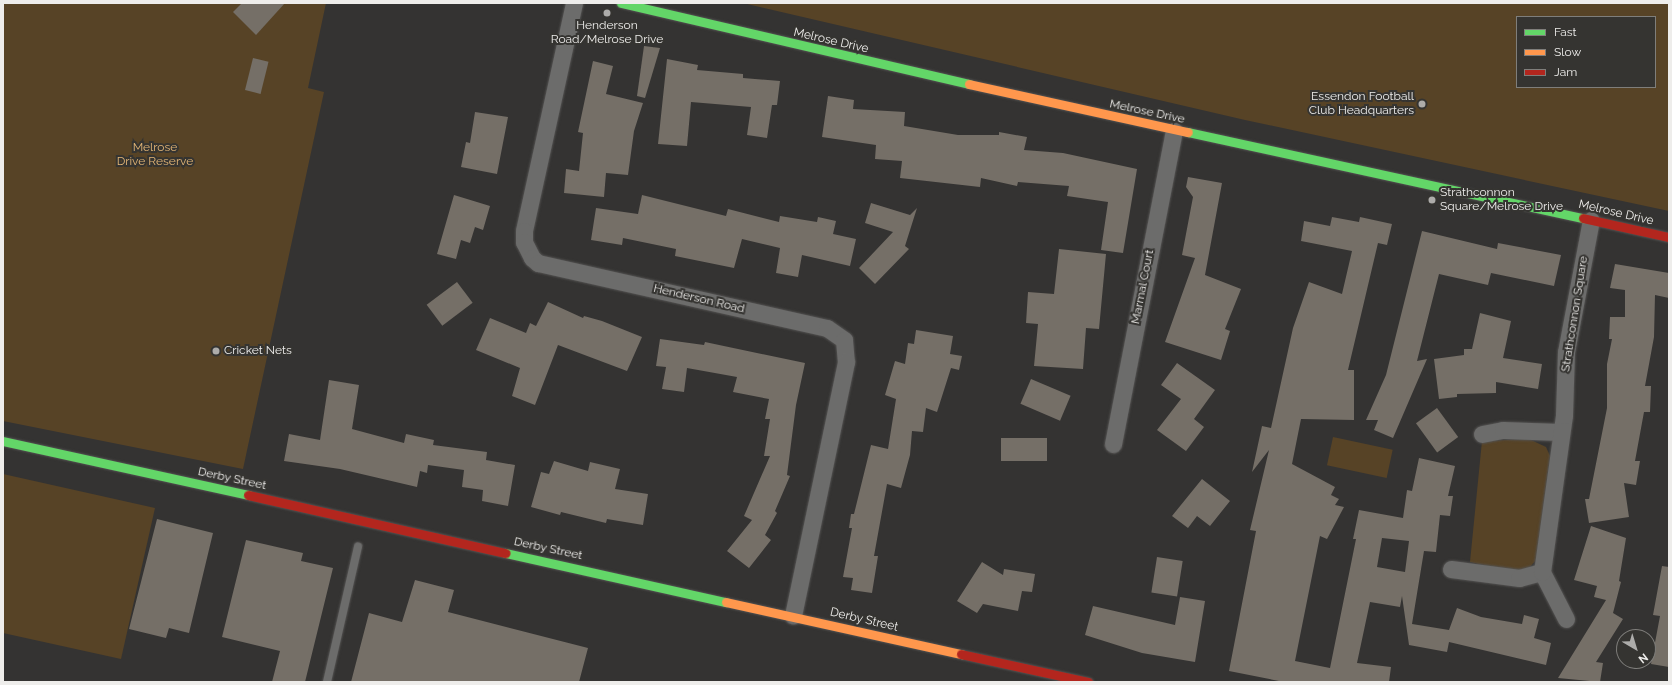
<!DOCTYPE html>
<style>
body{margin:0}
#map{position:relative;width:1672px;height:685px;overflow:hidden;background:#343332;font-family:Raleway,sans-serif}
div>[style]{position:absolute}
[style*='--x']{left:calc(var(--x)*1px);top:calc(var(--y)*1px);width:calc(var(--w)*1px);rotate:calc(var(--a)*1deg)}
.green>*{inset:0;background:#574326;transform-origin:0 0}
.building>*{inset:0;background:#756f67;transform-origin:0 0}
.roads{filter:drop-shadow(0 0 1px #535251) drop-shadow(0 0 1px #535251)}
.lane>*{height:8px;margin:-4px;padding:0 4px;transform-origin:4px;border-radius:4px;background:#6c6c6b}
.street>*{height:17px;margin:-8.5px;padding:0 8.5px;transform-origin:8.5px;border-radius:8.5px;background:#6c6c6b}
.fast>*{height:9px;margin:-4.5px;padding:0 4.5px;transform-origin:4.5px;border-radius:4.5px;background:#63d668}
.slow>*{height:9px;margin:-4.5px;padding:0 4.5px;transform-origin:4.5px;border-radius:4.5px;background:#ff974d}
.jam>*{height:9px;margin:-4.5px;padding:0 4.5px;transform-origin:4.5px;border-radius:4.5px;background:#b3261e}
.dots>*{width:11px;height:11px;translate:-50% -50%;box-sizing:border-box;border:2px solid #353431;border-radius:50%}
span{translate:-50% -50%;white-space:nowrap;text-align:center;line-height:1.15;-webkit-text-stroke:4px #353431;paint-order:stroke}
.poi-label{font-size:12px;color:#eeedeb}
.right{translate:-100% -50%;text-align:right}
.left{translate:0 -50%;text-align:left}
.street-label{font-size:12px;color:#eeedeb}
.park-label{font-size:12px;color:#e4b676}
.frame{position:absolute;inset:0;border:4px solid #eeedeb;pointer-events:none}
.legend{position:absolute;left:1516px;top:16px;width:140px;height:72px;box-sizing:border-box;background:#353431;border:1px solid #7f7e7b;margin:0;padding:5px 7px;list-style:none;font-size:12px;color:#eeedeb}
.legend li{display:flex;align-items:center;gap:8px;height:20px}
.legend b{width:20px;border:1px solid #7f7e7b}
.north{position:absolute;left:1616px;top:629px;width:40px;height:40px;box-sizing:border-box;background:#353431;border:1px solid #7f7e7b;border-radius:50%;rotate:142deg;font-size:11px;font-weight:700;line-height:16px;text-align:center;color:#eeedeb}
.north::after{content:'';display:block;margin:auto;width:14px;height:18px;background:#adacaa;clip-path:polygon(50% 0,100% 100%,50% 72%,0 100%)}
</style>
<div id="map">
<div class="green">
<i style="clip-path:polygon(3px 3px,326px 3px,308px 88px,324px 92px,243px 469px,3px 421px)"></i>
<i style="clip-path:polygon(evenodd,743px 3px,1669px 3px,1669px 211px,1245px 120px,743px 3px,1517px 17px,1655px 17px,1655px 87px,1517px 87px,1517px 17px)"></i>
<i style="left:1333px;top:437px;width:61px;height:29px;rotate:12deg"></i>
<i style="clip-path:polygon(1529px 439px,1546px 447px,1550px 456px,1536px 560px,1530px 567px,1514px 572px,1470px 562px,1482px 441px)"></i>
<i style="clip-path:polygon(3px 474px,155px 508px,121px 659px,3px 633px)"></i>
</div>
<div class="building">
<i style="clip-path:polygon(242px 3px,285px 3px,256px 35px,233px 12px)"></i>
<i style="clip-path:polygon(644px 46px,660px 48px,645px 98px,637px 96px)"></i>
<i style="left:253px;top:58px;width:16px;height:33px;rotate:14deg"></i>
<i style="clip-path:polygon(667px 59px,698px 65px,697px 70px,743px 74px,743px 78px,780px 81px,777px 105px,772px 105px,767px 138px,747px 135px,751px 107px,691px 102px,687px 146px,658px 144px)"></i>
<i style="clip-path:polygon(593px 61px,613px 66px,606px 94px,643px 103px,634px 131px,628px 175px,606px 173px,604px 197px,564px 193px,566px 169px,579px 171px,583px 133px,578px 132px)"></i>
<i style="clip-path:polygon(828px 96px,854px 100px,853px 109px,905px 112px,904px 126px,958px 135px,999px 135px,999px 132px,1027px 137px,1024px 150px,1063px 153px,1137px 169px,1123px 253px,1101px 250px,1108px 202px,1067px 196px,1069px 186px,1018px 182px,1017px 186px,981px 178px,980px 187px,900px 178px,902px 161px,875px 159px,876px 145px,822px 137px)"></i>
<i style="clip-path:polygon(475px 112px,508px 117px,497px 174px,461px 167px,466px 142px,470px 143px)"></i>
<i style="clip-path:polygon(1188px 177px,1222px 183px,1205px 275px,1241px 289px,1225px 329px,1230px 331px,1221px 360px,1165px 342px,1195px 258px,1182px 255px,1193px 197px,1186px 187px)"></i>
<i style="clip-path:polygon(454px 195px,490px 206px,483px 230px,475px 227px,470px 243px,461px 240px,456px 259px,437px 254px)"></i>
<i style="clip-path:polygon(642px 195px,726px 216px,728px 209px,779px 222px,780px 216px,817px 222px,818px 217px,836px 221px,833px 234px,856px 239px,850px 266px,802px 255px,798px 277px,776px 273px,780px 248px,742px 239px,734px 268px,675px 256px,676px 249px,623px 238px,622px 245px,591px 240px,596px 208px,638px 214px)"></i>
<i style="clip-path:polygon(871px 203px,910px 215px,917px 208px,905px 246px,909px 249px,875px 284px,859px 268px,893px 232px,865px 223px)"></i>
<i style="clip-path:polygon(evenodd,1332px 217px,1359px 222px,1360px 217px,1392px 224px,1387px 245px,1378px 243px,1348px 370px,1354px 370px,1354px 420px,1301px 419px,1292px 464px,1335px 487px,1331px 495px,1339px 499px,1335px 505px,1344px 507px,1327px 539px,1320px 536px,1295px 661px,1330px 668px,1356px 539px,1353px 539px,1359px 510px,1403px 518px,1407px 490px,1412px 491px,1419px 458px,1455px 466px,1448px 496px,1453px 496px,1450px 516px,1440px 515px,1436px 552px,1424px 551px,1412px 624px,1449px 630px,1457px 608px,1481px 617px,1522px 624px,1524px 615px,1539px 619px,1534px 638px,1551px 643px,1546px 665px,1449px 642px,1447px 652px,1409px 645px,1402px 596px,1400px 607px,1370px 602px,1357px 663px,1391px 667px,1389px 682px,1284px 682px,1229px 671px,1256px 531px,1250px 530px,1269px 450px,1252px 472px,1262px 426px,1271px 428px,1293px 328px,1309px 282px,1342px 294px,1352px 251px,1301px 241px,1304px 221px,1330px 226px,1332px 217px,1382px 538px,1409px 541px,1405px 572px,1377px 567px,1382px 538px)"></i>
<i style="clip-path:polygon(1422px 231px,1497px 249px,1498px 243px,1561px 255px,1554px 286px,1491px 273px,1488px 285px,1439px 274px,1417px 361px,1427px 359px,1393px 438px,1374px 430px,1378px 420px,1366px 420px,1386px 375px)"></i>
<i style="clip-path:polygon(1059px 249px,1106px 254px,1099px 329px,1086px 328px,1083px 369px,1034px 366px,1038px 324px,1026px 323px,1028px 292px,1054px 294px)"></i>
<i style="clip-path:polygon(1615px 264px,1669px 273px,1669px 298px,1655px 295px,1654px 337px,1645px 386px,1651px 386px,1650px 412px,1644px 412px,1635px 461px,1640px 461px,1636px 485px,1624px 483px,1629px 517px,1589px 523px,1585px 499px,1589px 499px,1607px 408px,1607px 364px,1612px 339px,1609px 339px,1610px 317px,1625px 317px,1625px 290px,1610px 288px)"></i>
<i style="left:457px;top:282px;width:26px;height:38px;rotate:53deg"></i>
<i style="clip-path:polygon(548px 302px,583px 318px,584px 316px,602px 321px,642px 337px,627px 371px,558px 345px,535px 405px,512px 396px,520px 368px,476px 350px,490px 318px,526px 333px,530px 323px,536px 326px)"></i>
<i style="clip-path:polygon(1480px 313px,1511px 321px,1503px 358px,1542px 364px,1538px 389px,1496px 382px,1496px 393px,1457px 394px,1457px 397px,1439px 399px,1434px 359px,1464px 355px,1464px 349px,1472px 349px)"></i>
<i style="clip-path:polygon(916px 330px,953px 336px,950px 354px,962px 356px,959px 370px,951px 368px,937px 412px,926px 408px,923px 432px,912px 431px,910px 455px,901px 488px,887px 484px,874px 556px,878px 556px,872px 593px,851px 590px,853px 578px,843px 577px,852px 528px,849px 528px,851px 514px,854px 514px,871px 445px,888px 449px,896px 399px,885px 395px,895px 361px,905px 364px,908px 343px,914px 344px)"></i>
<i style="clip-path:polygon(660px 339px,704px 345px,705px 342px,805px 363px,796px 405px,787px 475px,790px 476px,775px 511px,777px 513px,765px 535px,771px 540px,749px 568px,727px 551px,752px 520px,744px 516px,770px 456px,764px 456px,770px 419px,765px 419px,769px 399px,733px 392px,737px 377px,687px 368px,684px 392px,662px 389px,666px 367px,656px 366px)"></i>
<i style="clip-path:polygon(1177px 363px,1215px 390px,1194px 419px,1204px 427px,1186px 451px,1157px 430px,1181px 399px,1161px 385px)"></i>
<i style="left:1031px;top:379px;width:43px;height:27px;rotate:23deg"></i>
<i style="clip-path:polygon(329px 380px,359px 385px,352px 429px,404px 443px,406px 434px,434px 440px,433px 445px,487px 452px,486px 460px,515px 465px,508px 506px,482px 501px,483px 490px,462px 487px,464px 470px,428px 465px,427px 473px,420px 471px,417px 487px,340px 469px,284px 461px,289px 434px,320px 440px)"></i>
<i style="left:1437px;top:408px;width:36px;height:26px;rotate:54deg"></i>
<i style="left:1047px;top:438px;width:23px;height:46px;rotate:90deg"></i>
<i style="clip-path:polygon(554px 461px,588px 471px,590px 462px,620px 469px,615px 489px,648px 494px,643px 525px,607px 519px,606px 523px,561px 512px,560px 515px,531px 507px,541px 472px,549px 474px)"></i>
<i style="clip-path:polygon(1202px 479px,1230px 501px,1210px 526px,1197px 516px,1188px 528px,1172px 516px)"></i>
<i style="clip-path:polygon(157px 519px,213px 533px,189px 633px,169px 628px,166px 638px,129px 629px)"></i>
<i style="clip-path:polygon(1591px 526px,1626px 538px,1619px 581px,1621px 582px,1613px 613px,1623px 619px,1596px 662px,1603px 663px,1600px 682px,1558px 678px,1606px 600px,1594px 597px,1597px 586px,1574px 580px)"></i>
<i style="clip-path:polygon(246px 540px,303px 553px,301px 561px,333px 568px,305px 682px,272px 682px,280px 651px,222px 637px)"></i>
<i style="left:1157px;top:557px;width:26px;height:36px;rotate:9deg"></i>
<i style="clip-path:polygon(982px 562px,1003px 575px,1004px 569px,1035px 574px,1032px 592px,1022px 591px,1018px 611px,983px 604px,977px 613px,957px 601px)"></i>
<i style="clip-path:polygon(1662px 566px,1669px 567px,1669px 667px,1651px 664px,1660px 616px,1653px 615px)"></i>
<i style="clip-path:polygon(415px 580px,454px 590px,448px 612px,588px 648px,579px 682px,351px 682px,369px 613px,402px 622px)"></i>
<i style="clip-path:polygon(1180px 597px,1205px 601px,1195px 662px,1142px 653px,1085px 635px,1093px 606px,1175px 625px)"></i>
</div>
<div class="roads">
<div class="lane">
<i style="--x:327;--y:682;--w:139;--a:-77.1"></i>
</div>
<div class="street">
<i style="--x:574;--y:3;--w:233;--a:102.4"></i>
<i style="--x:524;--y:231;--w:11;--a:90"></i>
<i style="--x:524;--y:242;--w:18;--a:63"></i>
<i style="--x:532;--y:258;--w:8;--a:40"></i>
<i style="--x:538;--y:263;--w:296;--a:12.7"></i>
<i style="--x:827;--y:328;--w:21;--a:35"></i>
<i style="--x:844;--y:340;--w:22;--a:85"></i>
<i style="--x:846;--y:362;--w:259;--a:101.8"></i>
<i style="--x:1482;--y:434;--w:21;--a:-11"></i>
<i style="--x:1503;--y:430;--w:57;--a:2"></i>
<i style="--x:1113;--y:444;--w:319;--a:-79"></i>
<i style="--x:1451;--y:569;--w:69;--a:7.5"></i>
<i style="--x:1519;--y:578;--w:24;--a:-15"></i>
<i style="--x:1566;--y:619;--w:53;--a:-117.1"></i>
<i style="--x:1542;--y:572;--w:159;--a:-82"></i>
<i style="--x:1564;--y:415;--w:63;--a:-88.2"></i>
<i style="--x:1566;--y:352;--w:134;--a:-79.3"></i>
</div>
<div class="fast">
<i style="--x:621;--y:3;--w:357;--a:13.1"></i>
<i style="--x:1188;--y:132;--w:404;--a:12.3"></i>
<i style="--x:3;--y:441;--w:251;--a:12.4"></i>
<i style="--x:506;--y:553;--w:225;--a:12.6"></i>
</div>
<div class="slow">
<i style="--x:969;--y:84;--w:224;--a:12.4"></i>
<i style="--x:726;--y:602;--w:241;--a:12.5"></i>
</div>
<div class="jam">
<i style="--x:1583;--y:218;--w:88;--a:12.5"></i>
<i style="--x:248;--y:495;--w:264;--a:12.7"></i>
<i style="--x:961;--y:654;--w:130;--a:12.4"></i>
</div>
</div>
<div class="dots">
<i style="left:607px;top:13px;background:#adacaa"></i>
<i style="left:1422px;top:104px;background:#adacaa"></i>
<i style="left:1432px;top:200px;background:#adacaa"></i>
<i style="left:216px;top:351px;background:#adacaa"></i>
</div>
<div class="poi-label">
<span style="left:607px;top:33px">Henderson<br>Road/Melrose Drive</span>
<span class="right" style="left:1414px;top:104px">Essendon Football<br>Club Headquarters</span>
<span class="left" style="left:1440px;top:200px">Strathconnon<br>Square/Melrose Drive</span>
<span class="left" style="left:224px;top:351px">Cricket Nets</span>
</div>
<div class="street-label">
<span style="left:831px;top:41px;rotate:13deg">Melrose Drive</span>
<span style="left:1147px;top:112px;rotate:12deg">Melrose Drive</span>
<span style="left:1616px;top:213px;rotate:13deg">Melrose Drive</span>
<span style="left:1143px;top:287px;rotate:-79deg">Marmal Court</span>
<span style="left:699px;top:299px;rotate:13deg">Henderson Road</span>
<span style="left:1575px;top:314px;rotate:-81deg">Strathconnon Square</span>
<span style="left:232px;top:479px;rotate:12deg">Derby Street</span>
<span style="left:548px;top:549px;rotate:12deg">Derby Street</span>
<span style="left:864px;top:620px;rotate:13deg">Derby Street</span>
</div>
<div class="park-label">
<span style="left:155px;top:155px">Melrose<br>Drive Reserve</span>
</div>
<div class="frame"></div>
<ul class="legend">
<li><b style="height:5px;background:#63d668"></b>Fast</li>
<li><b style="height:5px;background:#ff974d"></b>Slow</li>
<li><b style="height:5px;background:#b3261e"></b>Jam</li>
</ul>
<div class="north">N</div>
</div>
